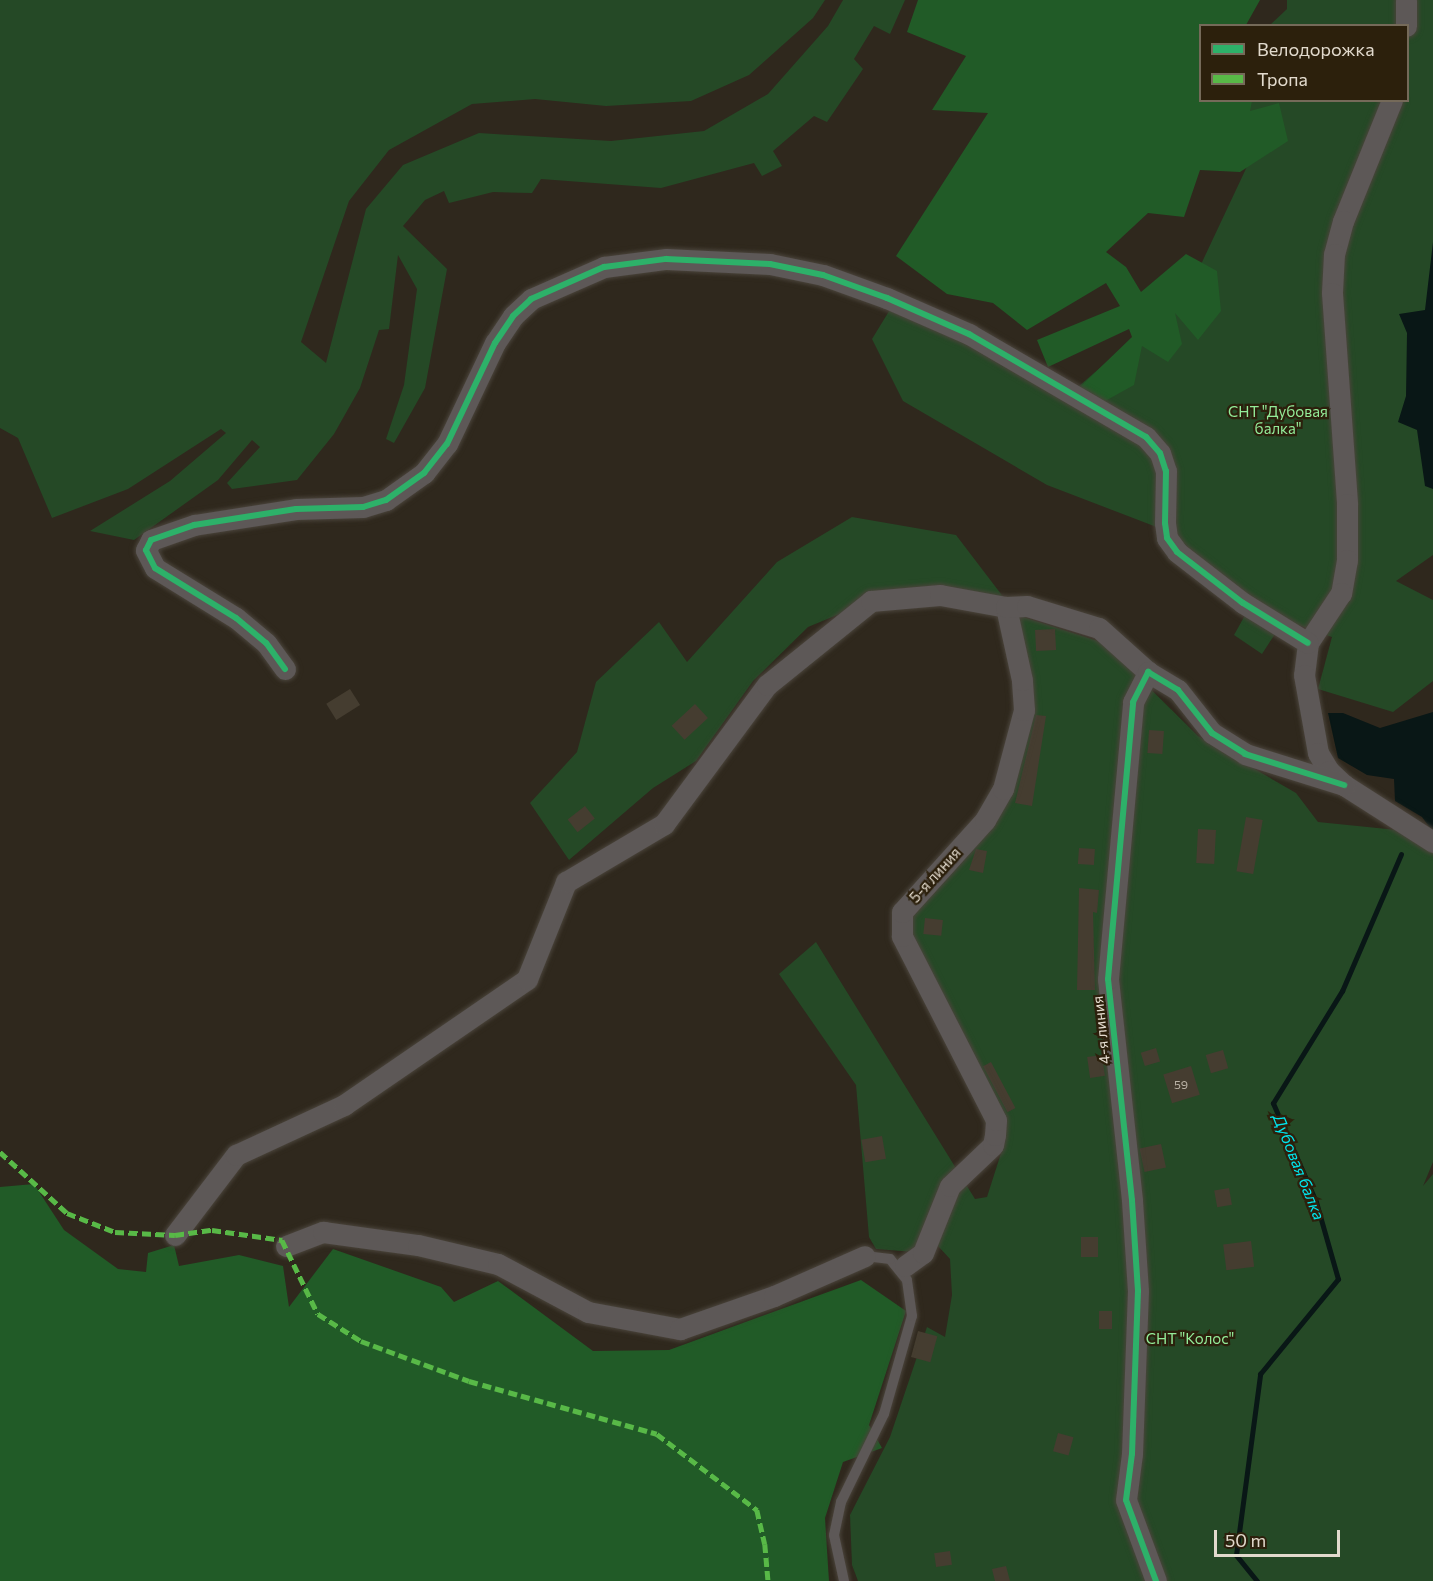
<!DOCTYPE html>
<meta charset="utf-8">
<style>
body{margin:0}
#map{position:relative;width:1433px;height:1581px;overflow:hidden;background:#2f281d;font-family:Commissioner,sans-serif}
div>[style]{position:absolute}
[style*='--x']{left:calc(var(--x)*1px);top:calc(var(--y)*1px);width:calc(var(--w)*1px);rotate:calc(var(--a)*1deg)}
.green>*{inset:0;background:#254926}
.forest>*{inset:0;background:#215b27}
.water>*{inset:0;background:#091716}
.stream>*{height:5px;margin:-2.5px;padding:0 2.5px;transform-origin:2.5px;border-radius:2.5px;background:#091716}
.building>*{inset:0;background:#453d30;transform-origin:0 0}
.roads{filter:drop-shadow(0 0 2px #4a443b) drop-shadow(0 0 2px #4a443b)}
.lane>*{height:10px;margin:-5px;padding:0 5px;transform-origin:5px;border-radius:5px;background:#5d5857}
.street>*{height:21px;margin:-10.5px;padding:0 10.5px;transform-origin:10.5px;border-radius:10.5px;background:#5d5857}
.quiet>*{height:4.5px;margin-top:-2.25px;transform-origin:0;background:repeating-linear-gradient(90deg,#58b947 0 9px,transparent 0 13.5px)}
.cycleway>*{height:6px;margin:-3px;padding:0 3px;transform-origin:3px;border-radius:3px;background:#2db169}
span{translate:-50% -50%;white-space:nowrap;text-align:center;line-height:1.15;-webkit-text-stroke:4.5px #2c200c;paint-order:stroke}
.number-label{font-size:12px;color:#bbb3a6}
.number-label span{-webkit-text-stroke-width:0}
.park-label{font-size:15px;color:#93ec99}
.street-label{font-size:15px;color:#e2dacd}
.water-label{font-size:16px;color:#01e6ee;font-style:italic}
.legend{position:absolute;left:1199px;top:24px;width:210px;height:78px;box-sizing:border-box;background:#2c200c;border:2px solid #756a59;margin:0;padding:8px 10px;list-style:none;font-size:18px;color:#e2dacd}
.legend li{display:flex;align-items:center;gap:12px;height:30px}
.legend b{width:30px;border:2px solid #756a59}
.scale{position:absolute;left:1214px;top:1530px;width:126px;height:27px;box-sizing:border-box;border:3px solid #e2dacd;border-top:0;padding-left:8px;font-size:18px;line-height:21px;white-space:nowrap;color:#e2dacd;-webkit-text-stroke:4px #2c200c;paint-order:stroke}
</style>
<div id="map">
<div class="green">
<i style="clip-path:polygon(0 0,825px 0,813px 18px,749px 75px,691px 101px,606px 106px,535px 99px,472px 104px,389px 150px,349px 201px,301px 342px,326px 363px,366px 209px,403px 165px,479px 133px,611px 141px,704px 131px,768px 94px,828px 26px,843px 0,905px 0,890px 34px,874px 26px,854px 59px,863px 69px,827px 122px,814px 116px,773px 151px,782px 166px,762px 176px,754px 163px,661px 188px,541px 179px,532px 193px,493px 192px,449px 203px,444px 191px,425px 200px,403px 226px,447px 269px,425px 388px,394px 443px,386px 439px,404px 385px,417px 289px,398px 255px,389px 329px,379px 330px,360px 388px,334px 434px,297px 480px,232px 489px,227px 483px,260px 447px,252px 440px,218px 480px,134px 540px,90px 531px,170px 481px,226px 433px,221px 429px,128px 489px,52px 518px,18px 438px,0 428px)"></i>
<i style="clip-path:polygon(1287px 0,1433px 0,1433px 555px,1396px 581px,1433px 600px,1433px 681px,1393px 712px,1318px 689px,1332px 637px,1284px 620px,1262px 654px,1234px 635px,1253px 601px,1167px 531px,1047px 485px,903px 401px,872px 339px,891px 308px,956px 336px,1065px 398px,1188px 292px,1259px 141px,1234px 101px,1408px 100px,1408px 26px,1270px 25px,1287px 9px)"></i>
<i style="clip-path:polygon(852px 517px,956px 535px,1017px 615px,1104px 643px,1198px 736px,1296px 793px,1318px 822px,1397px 830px,1433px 846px,1433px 1162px,1423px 1186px,1433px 1174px,1433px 1581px,858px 1581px,852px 1565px,850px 1515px,890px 1437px,927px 1327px,945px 1337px,952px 1295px,950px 1259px,927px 1234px,914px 1252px,876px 1249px,869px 1237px,856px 1085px,779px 974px,816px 942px,975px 1199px,987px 1197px,1003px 1147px,906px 936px,908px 912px,1009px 795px,1019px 634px,969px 593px,871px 601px,808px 627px,753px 681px,696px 761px,653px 788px,569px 860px,530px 803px,577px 752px,596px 682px,659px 622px,687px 662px,777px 562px)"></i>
</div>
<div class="forest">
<i style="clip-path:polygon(918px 0,1260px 0,1246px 25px,1200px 26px,1200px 100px,1252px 101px,1250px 111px,1279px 103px,1288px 141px,1240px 172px,1200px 170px,1184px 217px,1148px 213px,1106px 252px,1126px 267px,1141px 292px,1186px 254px,1217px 271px,1221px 311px,1198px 340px,1175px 313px,1182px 344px,1168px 362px,1142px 346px,1134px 385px,1096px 406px,1079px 388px,1132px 337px,1129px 329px,1048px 367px,1037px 340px,1120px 306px,1106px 283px,1027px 330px,993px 303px,947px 294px,896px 256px,988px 113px,932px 110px,966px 56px,907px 32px)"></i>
<i style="clip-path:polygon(34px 1184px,64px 1230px,118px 1269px,146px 1272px,148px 1253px,174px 1245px,179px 1266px,239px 1255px,283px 1266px,289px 1307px,333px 1249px,441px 1287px,454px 1302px,498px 1281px,593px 1351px,669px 1350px,861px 1280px,906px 1311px,869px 1425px,882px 1448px,843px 1462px,825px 1518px,829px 1581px,0 1581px,0 1187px)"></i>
</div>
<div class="water">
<i style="clip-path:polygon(1433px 242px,1433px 489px,1425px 486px,1417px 430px,1398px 422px,1406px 396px,1407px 333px,1399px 314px,1425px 310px)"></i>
<i style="clip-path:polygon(1433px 712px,1433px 832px,1422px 817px,1395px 801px,1394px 779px,1367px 775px,1338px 758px,1328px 713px,1343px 713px,1380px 728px)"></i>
</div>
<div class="stream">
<i style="--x:1257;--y:1581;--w:33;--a:-129"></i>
<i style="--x:1236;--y:1555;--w:183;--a:-82.4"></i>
<i style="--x:1260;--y:1374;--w:123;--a:-50.6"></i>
<i style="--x:1338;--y:1279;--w:80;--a:-105.9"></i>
<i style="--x:1316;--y:1202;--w:108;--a:-113.5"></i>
<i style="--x:1273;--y:1103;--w:132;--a:-58.4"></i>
<i style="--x:1342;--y:991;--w:149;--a:-66.7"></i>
</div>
<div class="building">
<i style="left:1055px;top:629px;width:21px;height:20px;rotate:87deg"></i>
<i style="left:350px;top:689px;width:19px;height:28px;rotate:58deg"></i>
<i style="left:695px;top:704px;width:19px;height:32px;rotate:47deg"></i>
<i style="clip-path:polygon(1036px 715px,1046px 716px,1032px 806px,1015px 803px)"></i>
<i style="left:1149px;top:730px;width:15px;height:23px;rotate:4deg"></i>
<i style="left:585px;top:806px;width:16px;height:22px;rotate:52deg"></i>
<i style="left:1246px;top:817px;width:17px;height:55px;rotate:10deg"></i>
<i style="left:1198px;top:829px;width:18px;height:34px;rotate:3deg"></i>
<i style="left:1079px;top:848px;width:16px;height:16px;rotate:4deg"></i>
<i style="clip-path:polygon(976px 849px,987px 851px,983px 873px,969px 870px)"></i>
<i style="clip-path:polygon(1079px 888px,1099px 890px,1097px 913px,1093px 912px,1095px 990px,1077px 990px)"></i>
<i style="left:925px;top:918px;width:18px;height:16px;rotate:6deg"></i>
<i style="left:1156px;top:1048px;width:14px;height:16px;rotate:73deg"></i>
<i style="left:1223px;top:1050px;width:19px;height:18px;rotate:74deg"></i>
<i style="left:1102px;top:1055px;width:21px;height:15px;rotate:82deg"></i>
<i style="left:991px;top:1062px;width:52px;height:9px;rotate:62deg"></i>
<i style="left:1191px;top:1066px;width:30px;height:29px;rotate:73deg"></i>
<i style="left:882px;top:1136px;width:23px;height:21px;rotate:80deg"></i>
<i style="left:1161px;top:1144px;width:24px;height:22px;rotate:78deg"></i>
<i style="left:1229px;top:1188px;width:17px;height:15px;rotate:80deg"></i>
<i style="left:1081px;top:1237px;width:17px;height:20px"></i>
<i style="left:1251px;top:1241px;width:26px;height:28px;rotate:83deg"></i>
<i style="left:1099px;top:1311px;width:13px;height:18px"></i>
<i style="left:918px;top:1331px;width:20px;height:27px;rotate:15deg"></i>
<i style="left:1058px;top:1433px;width:16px;height:19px;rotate:15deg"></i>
<i style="left:950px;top:1551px;width:14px;height:16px;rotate:82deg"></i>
<i style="clip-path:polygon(1006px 1566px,1010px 1581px,995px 1581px,992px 1569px)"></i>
</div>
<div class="roads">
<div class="lane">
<i style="--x:844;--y:1581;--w:47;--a:-102.3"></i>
<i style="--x:834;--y:1535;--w:34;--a:-78"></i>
<i style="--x:841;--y:1502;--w:98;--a:-64"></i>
<i style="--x:884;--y:1414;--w:102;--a:-74.1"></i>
<i style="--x:912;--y:1316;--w:36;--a:-98"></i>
<i style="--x:907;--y:1280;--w:27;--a:-129"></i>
<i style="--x:890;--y:1259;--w:25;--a:-173"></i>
</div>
<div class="street">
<i style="--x:1406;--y:0;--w:26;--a:90"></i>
<i style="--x:1392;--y:100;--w:131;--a:112"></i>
<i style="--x:1343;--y:221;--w:34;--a:105"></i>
<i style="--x:1334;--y:254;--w:39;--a:93"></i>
<i style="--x:1332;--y:293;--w:212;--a:85.9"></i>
<i style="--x:1347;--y:504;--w:56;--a:90"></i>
<i style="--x:1347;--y:560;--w:34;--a:100"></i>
<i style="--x:1341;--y:593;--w:60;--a:123.4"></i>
<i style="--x:1308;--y:643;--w:32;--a:97"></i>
<i style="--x:1304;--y:675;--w:79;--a:79.8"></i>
<i style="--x:1318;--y:753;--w:21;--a:59"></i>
<i style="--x:1329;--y:771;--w:21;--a:43"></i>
<i style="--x:1344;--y:785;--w:106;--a:32.6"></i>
<i style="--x:285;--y:669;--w:32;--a:-126"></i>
<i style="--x:266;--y:643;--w:39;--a:-140"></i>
<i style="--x:236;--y:618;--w:95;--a:-148.3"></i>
<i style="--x:155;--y:568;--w:20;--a:-117"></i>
<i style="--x:146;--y:550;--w:11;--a:-63"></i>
<i style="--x:151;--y:540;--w:46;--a:-19.2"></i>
<i style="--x:194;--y:525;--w:103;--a:-8.9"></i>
<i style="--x:296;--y:509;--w:67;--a:-1.7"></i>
<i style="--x:363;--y:507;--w:24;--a:-17"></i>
<i style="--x:386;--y:500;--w:47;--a:-35.4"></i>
<i style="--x:424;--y:473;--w:37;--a:-52"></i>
<i style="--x:447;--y:444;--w:112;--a:-64.6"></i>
<i style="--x:495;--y:343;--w:32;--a:-56"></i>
<i style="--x:513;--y:316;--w:25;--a:-43"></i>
<i style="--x:531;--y:299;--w:80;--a:-23.7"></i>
<i style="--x:604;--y:267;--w:63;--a:-7.4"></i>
<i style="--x:666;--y:259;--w:104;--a:2.8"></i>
<i style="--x:770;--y:264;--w:54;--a:11.7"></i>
<i style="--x:823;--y:275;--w:68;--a:19.8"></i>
<i style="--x:887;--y:298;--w:90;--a:23.7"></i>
<i style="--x:969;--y:334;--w:205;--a:30.2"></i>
<i style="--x:1146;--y:437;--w:21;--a:49"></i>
<i style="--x:1160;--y:453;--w:19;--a:72"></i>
<i style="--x:1166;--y:471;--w:52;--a:91.1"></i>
<i style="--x:1165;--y:523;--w:15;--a:82"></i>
<i style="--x:1167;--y:538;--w:17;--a:54"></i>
<i style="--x:1177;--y:552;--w:83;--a:37.7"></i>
<i style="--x:1243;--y:603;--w:76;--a:31.6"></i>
<i style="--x:175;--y:1235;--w:101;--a:-52.7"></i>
<i style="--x:236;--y:1155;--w:119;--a:-24.8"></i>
<i style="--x:344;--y:1105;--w:222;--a:-34.5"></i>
<i style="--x:527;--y:979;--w:105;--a:-68.1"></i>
<i style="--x:566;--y:882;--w:114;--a:-30.6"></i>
<i style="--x:664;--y:824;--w:173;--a:-53.5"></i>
<i style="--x:767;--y:685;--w:134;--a:-38.9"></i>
<i style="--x:871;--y:601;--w:69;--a:-5"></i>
<i style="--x:940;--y:595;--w:67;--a:10.3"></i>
<i style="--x:286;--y:1246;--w:40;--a:-21"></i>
<i style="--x:323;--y:1232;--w:96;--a:7.8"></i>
<i style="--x:418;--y:1245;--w:82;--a:13.4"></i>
<i style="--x:498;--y:1264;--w:102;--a:28.1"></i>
<i style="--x:588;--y:1312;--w:94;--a:10.5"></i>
<i style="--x:680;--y:1329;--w:100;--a:-19.3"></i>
<i style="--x:774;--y:1296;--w:99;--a:-23.7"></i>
<i style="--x:905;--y:1266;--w:22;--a:-36"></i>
<i style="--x:923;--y:1253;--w:72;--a:-68.1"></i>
<i style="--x:950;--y:1186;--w:59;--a:-43.6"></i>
<i style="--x:993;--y:1145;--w:10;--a:-79"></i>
<i style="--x:995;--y:1135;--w:15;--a:-86"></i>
<i style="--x:996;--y:1120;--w:207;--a:-117.1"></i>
<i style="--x:902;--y:936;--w:24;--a:-90"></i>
<i style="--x:902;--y:912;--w:124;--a:-47.9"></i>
<i style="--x:985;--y:820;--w:36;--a:-60"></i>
<i style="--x:1003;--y:789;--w:82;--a:-75.1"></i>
<i style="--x:1024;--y:710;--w:30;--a:-94"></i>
<i style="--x:1022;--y:680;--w:75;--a:-102.4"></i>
<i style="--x:1006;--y:607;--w:21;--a:-3"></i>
<i style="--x:1027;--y:606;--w:75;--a:17"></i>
<i style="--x:1099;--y:628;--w:66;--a:41.9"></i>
<i style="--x:1156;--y:1581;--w:86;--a:-110.3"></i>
<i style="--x:1126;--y:1500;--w:46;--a:-82.6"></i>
<i style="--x:1132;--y:1454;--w:163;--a:-87.9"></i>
<i style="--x:1138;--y:1291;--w:91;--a:-93.8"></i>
<i style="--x:1132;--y:1200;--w:222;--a:-96.2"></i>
<i style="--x:1108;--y:979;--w:278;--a:-84.8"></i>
<i style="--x:1133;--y:702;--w:34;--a:-63"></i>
<i style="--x:1148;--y:672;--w:35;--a:31"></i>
<i style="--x:1178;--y:690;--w:55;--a:51.7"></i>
<i style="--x:1212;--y:733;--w:39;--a:32"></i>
<i style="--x:1245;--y:754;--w:104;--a:17.4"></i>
</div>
</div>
<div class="quiet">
<i style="--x:0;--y:1152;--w:91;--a:42.3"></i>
<i style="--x:67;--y:1213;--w:52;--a:21.6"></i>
<i style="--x:115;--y:1232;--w:60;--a:2.9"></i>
<i style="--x:175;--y:1235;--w:37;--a:-8"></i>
<i style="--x:212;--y:1230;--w:71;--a:8.1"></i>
<i style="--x:282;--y:1240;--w:82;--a:64.1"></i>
<i style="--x:318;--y:1314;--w:51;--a:32.1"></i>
<i style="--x:361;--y:1341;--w:115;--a:20.3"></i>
<i style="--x:469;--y:1381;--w:195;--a:15.7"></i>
<i style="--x:657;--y:1434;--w:126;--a:37.2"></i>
<i style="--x:757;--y:1510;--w:35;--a:77"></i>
<i style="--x:765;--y:1544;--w:37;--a:85"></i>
</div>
<div class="cycleway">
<i style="--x:285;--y:669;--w:32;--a:-126"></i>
<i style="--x:266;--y:643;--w:39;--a:-140"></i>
<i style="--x:236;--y:618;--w:95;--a:-148.3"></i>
<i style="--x:155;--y:568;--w:20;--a:-117"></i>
<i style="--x:146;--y:550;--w:11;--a:-63"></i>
<i style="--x:151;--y:540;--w:46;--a:-19.2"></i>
<i style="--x:194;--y:525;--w:103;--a:-8.9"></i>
<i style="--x:296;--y:509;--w:67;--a:-1.7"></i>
<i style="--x:363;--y:507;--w:24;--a:-17"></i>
<i style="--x:386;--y:500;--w:47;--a:-35.4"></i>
<i style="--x:424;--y:473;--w:37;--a:-52"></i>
<i style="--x:447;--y:444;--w:112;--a:-64.6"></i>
<i style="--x:495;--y:343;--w:32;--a:-56"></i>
<i style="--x:513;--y:316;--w:25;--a:-43"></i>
<i style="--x:531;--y:299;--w:80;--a:-23.7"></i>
<i style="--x:604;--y:267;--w:63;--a:-7.4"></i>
<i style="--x:666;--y:259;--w:104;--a:2.8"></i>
<i style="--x:770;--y:264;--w:54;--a:11.7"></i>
<i style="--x:823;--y:275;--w:68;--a:19.8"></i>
<i style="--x:887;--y:298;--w:90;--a:23.7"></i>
<i style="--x:969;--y:334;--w:205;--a:30.2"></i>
<i style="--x:1146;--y:437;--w:21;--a:49"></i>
<i style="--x:1160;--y:453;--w:19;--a:72"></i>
<i style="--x:1166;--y:471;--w:52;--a:91.1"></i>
<i style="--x:1165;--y:523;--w:15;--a:82"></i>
<i style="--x:1167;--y:538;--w:17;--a:54"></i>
<i style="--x:1177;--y:552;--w:83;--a:37.7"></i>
<i style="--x:1243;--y:603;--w:76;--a:31.6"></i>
<i style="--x:1156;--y:1581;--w:86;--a:-110.3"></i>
<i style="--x:1126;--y:1500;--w:46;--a:-82.6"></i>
<i style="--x:1132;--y:1454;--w:163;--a:-87.9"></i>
<i style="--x:1138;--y:1291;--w:91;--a:-93.8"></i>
<i style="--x:1132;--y:1200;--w:222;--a:-96.2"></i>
<i style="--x:1108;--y:979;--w:278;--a:-84.8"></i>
<i style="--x:1133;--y:702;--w:34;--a:-63"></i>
<i style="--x:1148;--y:672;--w:35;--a:31"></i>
<i style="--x:1178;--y:690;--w:55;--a:51.7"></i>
<i style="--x:1212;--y:733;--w:39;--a:32"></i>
<i style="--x:1245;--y:754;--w:104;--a:17.4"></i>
</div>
<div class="number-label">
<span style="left:1181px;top:1085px">59</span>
</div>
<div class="park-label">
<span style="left:1278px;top:420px">СНТ "Дубовая<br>балка"</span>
<span style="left:1190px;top:1339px">СНТ "Колос"</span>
</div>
<div class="street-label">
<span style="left:935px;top:875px;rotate:-48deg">5-я линия</span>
<span style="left:1101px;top:1030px;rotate:-96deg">4-я линия</span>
</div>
<div class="water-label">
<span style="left:1299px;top:1167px;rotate:68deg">Дубовая балка</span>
</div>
<ul class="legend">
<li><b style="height:8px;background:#2db169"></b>Велодорожка</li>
<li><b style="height:8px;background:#58b947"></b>Тропа</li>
</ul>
<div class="scale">50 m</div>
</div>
